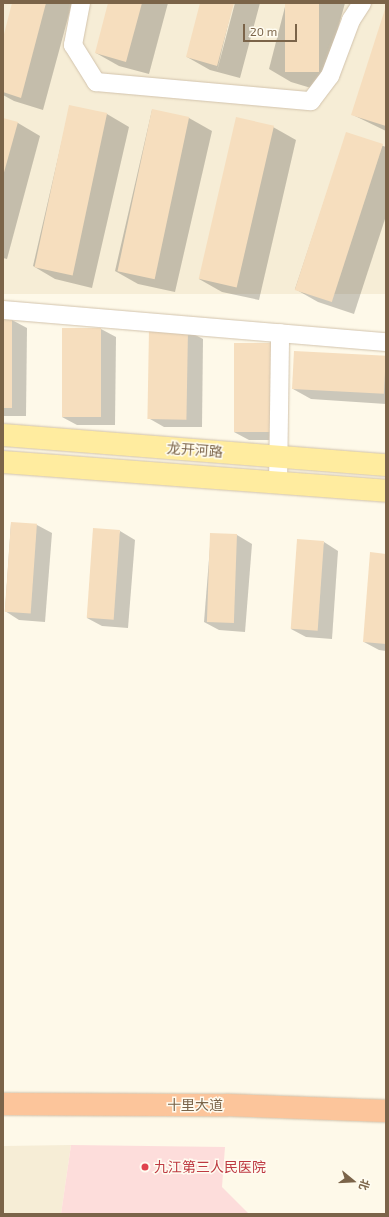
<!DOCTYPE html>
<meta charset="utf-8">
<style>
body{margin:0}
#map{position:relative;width:389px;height:1217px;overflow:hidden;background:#fef9e9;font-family:"Exo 2","Noto Sans SC",sans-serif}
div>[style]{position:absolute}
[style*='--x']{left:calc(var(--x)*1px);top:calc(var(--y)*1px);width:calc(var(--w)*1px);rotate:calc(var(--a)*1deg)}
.residential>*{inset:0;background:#f6edd6;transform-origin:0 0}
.medical>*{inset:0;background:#fddddb}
.shadow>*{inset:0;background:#0003}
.building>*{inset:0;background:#f6debe;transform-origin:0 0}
.roads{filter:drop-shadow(0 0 1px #d2c3ac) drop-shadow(0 0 1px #d2c3ac)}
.street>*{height:18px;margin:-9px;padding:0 9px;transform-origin:9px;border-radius:9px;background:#fff}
.primary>*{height:22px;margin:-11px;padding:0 11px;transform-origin:11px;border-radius:11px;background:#ffec9f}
.highway>*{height:22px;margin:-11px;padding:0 11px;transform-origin:11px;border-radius:11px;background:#fcc59b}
.dots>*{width:11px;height:11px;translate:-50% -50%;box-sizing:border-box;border:2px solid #fffcf1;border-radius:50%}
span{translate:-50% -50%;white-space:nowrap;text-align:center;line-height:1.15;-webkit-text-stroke:3px #fffcf1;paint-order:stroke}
.street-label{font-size:14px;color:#7b6449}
.health-label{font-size:14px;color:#be3a42}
.left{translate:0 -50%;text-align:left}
.frame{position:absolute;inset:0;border:4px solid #7b6449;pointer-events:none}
.north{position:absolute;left:333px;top:1161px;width:40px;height:40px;-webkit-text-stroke:3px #fffcf1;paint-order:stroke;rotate:108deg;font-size:11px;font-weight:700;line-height:16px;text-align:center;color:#7b6449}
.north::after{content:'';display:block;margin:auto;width:14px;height:18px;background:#7b6449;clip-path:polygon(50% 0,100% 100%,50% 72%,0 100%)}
.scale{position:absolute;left:243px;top:24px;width:54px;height:18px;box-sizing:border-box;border:2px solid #7b6449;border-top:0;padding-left:5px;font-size:12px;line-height:14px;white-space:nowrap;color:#7b6449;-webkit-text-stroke:3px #fffcf1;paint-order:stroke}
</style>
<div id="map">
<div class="residential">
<i style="left:3px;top:3px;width:383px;height:291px"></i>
<i style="clip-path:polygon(71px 1145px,61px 1214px,3px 1214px,3px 1146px)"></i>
</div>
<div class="medical">
<i style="clip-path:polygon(71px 1145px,225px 1147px,222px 1187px,249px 1214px,61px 1214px)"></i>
</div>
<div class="shadow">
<i style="clip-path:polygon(13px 3px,72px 3px,43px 110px,14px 101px,3px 95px,3px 42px)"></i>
<i style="clip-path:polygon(109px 3px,168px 3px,149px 74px,119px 66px,96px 53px)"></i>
<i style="clip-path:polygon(201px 3px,233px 3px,217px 71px,235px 3px,260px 3px,240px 78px,210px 70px,187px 57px)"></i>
<i style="clip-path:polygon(286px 3px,345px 3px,321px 91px,291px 82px,269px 69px)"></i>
<i style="clip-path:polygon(386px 8px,386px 131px,353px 115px)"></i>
<i style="clip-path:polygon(70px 106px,107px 114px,129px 127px,92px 288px,55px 279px,33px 266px)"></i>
<i style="clip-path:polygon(152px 110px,189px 118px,212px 131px,175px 292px,138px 284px,115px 271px)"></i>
<i style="clip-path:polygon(3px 119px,18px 123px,40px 136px,7px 259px,3px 258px)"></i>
<i style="clip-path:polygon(273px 127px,296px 140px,259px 300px,222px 292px,199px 279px)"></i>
<i style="clip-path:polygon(347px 133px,386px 147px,386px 216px,354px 314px,318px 302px,295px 289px)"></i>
<i style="clip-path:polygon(3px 320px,12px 320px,27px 328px,26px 416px,3px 416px)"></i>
<i style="clip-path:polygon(101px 329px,116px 337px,115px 425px,77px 425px,62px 417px)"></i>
<i style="clip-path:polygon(188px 331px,203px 339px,202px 427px,164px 427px,150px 419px)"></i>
<i style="clip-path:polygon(235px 344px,287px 440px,249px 440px,234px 432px)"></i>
<i style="clip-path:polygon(386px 357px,386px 404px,311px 399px,293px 389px)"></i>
<i style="clip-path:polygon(11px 523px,37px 525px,52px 533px,45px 622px,19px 620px,5px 611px)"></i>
<i style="clip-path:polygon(120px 531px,135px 540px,128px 628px,102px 626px,87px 618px)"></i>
<i style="clip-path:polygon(211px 534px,237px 535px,252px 544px,245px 632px,219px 630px,204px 622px)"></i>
<i style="clip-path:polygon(324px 542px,338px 551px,332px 639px,306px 637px,291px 629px)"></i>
<i style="clip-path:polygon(386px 555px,386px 651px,379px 650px,364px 642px)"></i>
</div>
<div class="building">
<i style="clip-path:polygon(12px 3px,46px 3px,21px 98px,3px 92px,3px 38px)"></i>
<i style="clip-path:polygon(108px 3px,142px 3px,126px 62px,95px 53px)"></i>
<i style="clip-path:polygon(200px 3px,234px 3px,217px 66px,186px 57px)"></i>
<i style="left:285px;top:3px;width:34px;height:69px"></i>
<i style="clip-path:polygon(386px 6px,386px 126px,351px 115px)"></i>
<i style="left:69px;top:105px;width:39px;height:166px;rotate:12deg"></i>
<i style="left:152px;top:109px;width:38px;height:166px;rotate:12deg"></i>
<i style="left:236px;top:117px;width:39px;height:166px;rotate:13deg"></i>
<i style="clip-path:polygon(3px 118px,18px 122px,3px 176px)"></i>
<i style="left:346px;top:132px;width:39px;height:166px;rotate:18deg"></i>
<i style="left:3px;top:319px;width:9px;height:89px"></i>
<i style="left:62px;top:328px;width:39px;height:89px"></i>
<i style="left:149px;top:329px;width:39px;height:90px;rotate:1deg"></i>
<i style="left:234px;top:343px;width:39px;height:89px"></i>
<i style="left:294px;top:351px;width:92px;height:38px;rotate:3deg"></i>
<i style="left:11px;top:522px;width:26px;height:90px;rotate:4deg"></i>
<i style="left:93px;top:528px;width:27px;height:90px;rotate:4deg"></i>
<i style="left:210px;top:533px;width:27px;height:89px;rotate:2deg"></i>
<i style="left:297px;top:539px;width:27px;height:90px;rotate:4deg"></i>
<i style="clip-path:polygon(370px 552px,386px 554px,386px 644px,363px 642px)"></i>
</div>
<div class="roads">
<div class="street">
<i style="--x:81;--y:3;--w:43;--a:100.8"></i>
<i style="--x:73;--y:45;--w:44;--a:58.1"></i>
<i style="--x:96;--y:82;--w:216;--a:5.1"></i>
<i style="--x:311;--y:101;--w:31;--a:-53"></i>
<i style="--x:330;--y:76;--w:60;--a:-69.4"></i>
<i style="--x:351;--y:20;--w:20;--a:-57"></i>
<i style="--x:3;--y:310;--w:384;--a:4.8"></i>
<i style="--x:278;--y:484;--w:151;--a:-89.2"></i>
</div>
<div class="primary">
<i style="--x:3;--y:435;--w:384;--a:4.5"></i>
<i style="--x:3;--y:462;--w:384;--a:4.3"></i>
</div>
<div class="highway">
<i style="--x:3;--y:1104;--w:224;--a:0.3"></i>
<i style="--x:227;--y:1105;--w:159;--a:2.2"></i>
</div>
</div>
<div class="dots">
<i style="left:145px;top:1167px;background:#e0444e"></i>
</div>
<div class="street-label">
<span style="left:195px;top:450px;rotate:4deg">龙开河路</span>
<span style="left:195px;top:1105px">十里大道</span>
</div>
<div class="health-label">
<span class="left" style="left:154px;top:1167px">九江第三人民医院</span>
</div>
<div class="frame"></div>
<div class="north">北</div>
<div class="scale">20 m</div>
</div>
